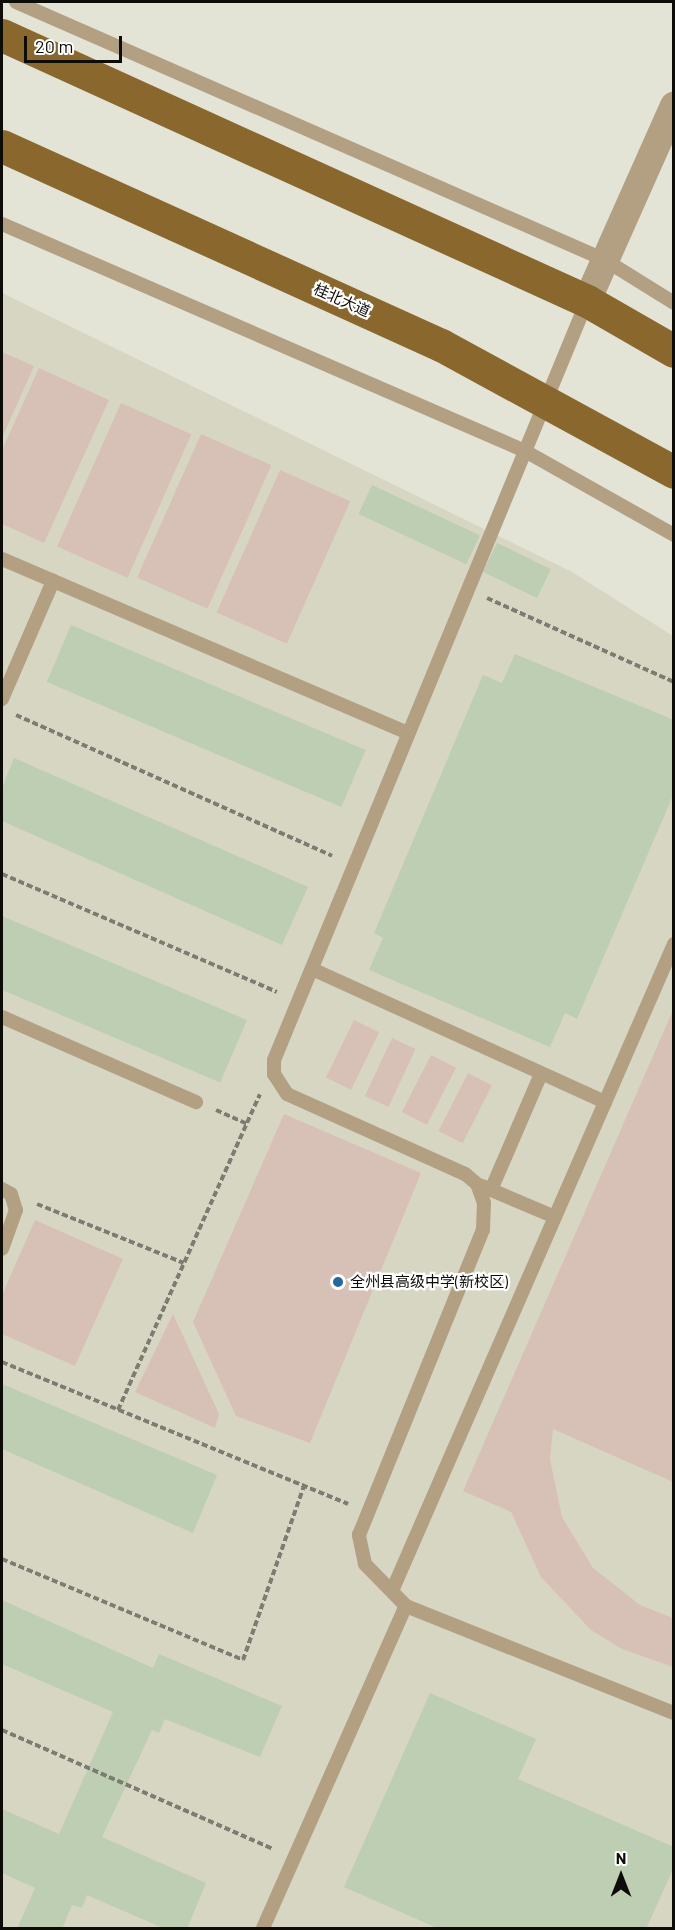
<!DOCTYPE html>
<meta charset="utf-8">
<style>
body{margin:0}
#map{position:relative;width:675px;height:1930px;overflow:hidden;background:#e3e3d6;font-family:Barlow,"Noto Sans SC",sans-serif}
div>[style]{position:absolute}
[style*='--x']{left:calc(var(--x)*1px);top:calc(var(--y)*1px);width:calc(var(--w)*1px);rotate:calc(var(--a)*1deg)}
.built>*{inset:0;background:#d7d6c3}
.green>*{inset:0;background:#d7c1b6;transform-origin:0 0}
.building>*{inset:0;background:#bdceb3;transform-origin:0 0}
.path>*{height:4px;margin-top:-2px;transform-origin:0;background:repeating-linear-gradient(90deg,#7c7c73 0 6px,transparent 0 9px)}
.lane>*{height:14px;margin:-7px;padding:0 7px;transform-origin:7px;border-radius:7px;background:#b3a083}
.street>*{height:28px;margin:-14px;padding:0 14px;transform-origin:14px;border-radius:14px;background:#b3a083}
.primary>*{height:33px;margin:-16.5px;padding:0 16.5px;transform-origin:16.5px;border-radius:16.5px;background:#8a672d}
.dots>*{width:16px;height:16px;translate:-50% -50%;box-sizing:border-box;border:3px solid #fff;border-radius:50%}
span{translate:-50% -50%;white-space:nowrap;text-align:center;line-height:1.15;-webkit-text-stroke:4.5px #fff;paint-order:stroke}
.street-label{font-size:15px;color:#0d0c08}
.poi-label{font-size:15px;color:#0d0c08}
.left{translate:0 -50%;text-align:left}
.frame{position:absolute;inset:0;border:3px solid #0d0c08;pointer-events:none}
.north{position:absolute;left:591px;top:1846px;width:60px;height:60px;-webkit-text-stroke:4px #fff;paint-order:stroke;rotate:0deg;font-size:16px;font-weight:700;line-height:24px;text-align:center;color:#0d0c08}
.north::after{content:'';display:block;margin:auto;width:21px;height:27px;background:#0d0c08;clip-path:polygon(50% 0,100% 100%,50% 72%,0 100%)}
.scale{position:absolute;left:24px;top:36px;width:98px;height:27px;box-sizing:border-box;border:3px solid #0d0c08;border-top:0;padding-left:8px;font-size:18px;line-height:21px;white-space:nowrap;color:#0d0c08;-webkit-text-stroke:4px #fff;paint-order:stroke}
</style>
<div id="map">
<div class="built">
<i style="clip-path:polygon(2px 293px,572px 572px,673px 636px,673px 1928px,2px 1928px)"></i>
</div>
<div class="green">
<i style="clip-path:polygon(2px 352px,34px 366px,2px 438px)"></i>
<i style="clip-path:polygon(39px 368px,109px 400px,44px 543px,2px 524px,2px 450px)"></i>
<i style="left:121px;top:403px;width:77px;height:157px;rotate:24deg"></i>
<i style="left:201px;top:434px;width:77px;height:157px;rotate:24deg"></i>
<i style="left:280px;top:470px;width:77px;height:156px;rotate:24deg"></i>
<i style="clip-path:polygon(673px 1010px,673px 1482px,553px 1429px,550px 1459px,562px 1517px,593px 1568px,640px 1605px,673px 1618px,673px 1667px,622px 1649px,591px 1630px,541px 1577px,511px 1512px,463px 1491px)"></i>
<i style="left:354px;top:1020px;width:28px;height:64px;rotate:26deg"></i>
<i style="left:392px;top:1038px;width:26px;height:64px;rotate:25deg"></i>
<i style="left:431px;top:1055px;width:28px;height:64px;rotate:27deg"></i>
<i style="left:468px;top:1073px;width:27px;height:65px;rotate:27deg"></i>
<i style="clip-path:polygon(284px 1114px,421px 1173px,310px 1443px,236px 1416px,193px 1322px)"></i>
<i style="clip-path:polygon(35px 1220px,123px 1259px,75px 1366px,2px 1334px,2px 1295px)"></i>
<i style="clip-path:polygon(173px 1314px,219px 1414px,215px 1428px,135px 1392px)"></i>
</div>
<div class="building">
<i style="left:372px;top:485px;width:119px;height:32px;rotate:25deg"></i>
<i style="left:497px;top:543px;width:60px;height:32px;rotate:26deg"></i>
<i style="left:71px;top:625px;width:320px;height:62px;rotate:23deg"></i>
<i style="clip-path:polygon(515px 654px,674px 720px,674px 793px,577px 1019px,565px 1013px,550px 1047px,369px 970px,383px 938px,374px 933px,483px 675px,502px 683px)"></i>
<i style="clip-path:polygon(14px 758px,308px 887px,282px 945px,2px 821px,2px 788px)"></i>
<i style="left:2px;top:916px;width:266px;height:68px;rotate:23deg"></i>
<i style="clip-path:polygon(2px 1384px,217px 1475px,193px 1533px,2px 1449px)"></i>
<i style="clip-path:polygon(2px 1600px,153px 1668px,159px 1654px,282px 1706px,260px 1757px,165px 1719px,159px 1733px,152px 1730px,102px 1837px,206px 1883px,187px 1929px,165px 1929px,87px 1895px,82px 1908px,72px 1905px,62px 1929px,17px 1929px,35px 1888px,2px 1873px,2px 1809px,59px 1834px,113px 1712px,2px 1664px)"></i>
<i style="clip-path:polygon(430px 1693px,536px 1739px,518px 1779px,674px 1847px,674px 1867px,646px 1929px,439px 1929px,344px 1887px)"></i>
</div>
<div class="path">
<i style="--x:487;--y:598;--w:205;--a:24.2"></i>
<i style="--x:16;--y:715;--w:346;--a:24"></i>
<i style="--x:2;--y:874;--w:299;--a:23.2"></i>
<i style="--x:216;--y:1110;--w:35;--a:24"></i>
<i style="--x:37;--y:1204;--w:158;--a:21.9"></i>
<i style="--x:2;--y:1362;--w:374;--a:22.3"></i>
<i style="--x:118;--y:1410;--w:346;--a:-65.8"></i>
<i style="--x:2;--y:1559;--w:261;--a:22.7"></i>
<i style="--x:243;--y:1660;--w:184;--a:-70.7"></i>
<i style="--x:2;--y:1730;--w:296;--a:23.7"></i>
</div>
<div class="lane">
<i style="--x:16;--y:2;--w:643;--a:23.65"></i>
<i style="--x:605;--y:260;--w:81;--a:31.9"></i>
<i style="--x:2;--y:224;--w:570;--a:23.46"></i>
<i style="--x:525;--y:451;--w:171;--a:29.4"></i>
<i style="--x:2;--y:559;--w:442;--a:23.2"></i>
<i style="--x:2;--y:699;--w:129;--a:-66.6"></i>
<i style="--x:312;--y:969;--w:322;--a:24.4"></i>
<i style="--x:2;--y:1017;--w:212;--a:23.7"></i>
<i style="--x:482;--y:1186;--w:79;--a:23"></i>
<i style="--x:2;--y:1189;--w:10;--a:29"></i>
<i style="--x:11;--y:1194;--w:17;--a:73"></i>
<i style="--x:16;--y:1210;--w:41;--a:109.7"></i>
<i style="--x:491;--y:1190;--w:126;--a:-66.7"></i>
<i style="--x:392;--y:1591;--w:706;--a:-66.45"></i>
<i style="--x:406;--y:1606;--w:59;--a:-134.3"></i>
<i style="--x:365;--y:1564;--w:30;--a:-102"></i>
<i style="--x:359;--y:1535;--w:329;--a:-67.9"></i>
<i style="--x:483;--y:1230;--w:27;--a:-88"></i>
<i style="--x:484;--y:1203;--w:20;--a:-110"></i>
<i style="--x:477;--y:1184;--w:16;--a:-140"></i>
<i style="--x:465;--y:1174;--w:195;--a:-155.8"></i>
<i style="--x:287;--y:1094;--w:24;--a:-123"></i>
<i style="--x:274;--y:1074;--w:14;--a:-90"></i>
<i style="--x:274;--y:1060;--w:821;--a:-67.59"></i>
<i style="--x:263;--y:1928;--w:352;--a:-66.1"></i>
<i style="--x:406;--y:1606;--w:289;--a:21.8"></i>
</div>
<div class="street">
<i style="--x:587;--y:301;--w:214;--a:-66"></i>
</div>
<div class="primary">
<i style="--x:2;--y:35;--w:643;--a:24.45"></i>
<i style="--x:587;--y:301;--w:100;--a:29.9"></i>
<i style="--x:2;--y:146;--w:482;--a:24.4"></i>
<i style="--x:441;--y:345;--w:265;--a:28.6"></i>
</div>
<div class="dots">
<i style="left:338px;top:1282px;background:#26689e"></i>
</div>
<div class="street-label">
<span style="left:342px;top:300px;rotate:24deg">桂北大道</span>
</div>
<div class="poi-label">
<span class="left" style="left:350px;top:1282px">全州县高级中学(新校区)</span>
</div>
<div class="frame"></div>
<div class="north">N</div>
<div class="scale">20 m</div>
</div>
